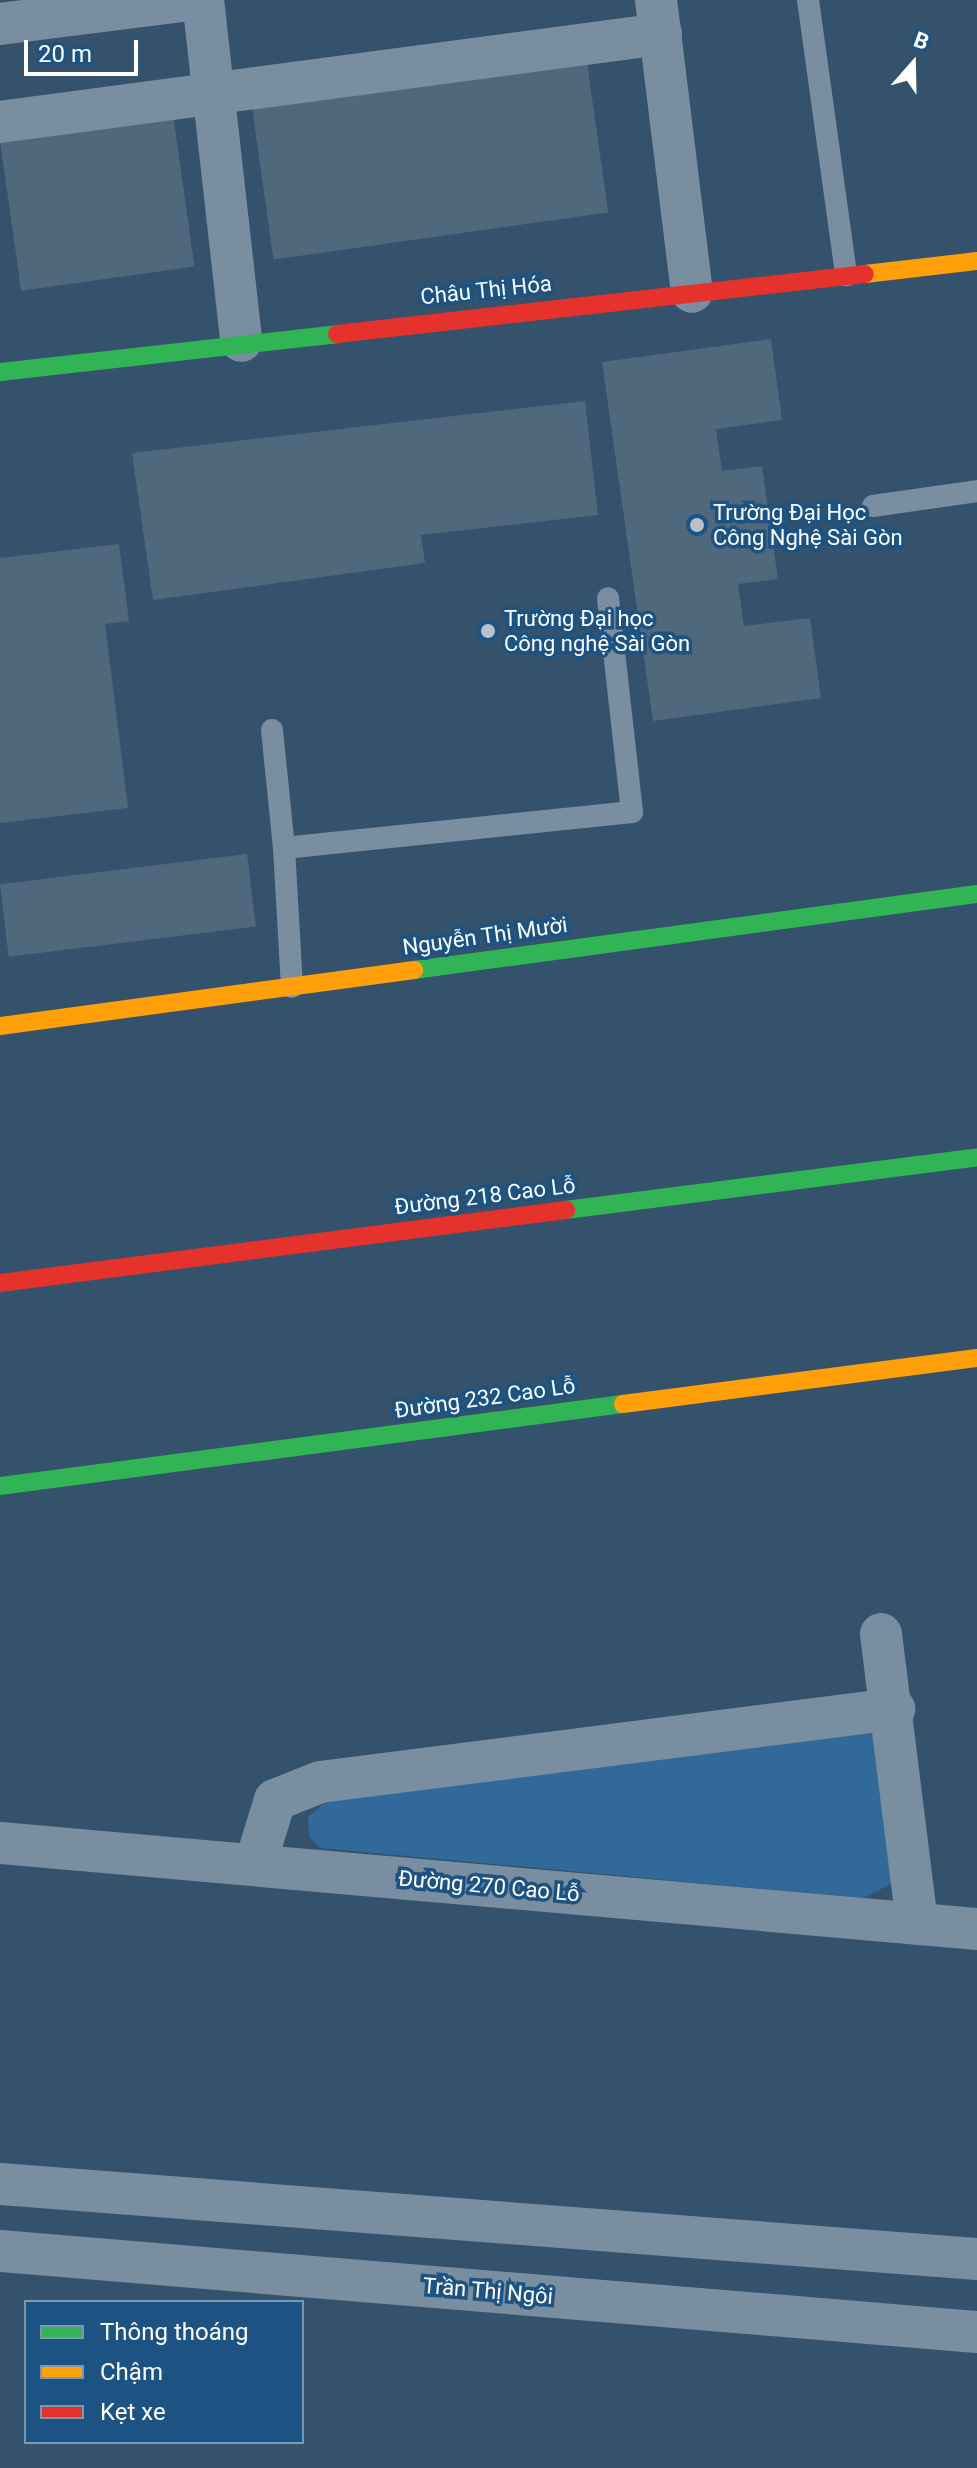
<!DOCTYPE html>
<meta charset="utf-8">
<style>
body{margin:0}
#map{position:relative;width:977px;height:2468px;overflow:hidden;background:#34526b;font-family:Roboto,sans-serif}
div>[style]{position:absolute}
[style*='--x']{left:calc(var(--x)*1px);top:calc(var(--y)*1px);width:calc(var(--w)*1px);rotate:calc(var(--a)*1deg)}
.green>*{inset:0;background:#31699a}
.building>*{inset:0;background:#50687c;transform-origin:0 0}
.lane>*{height:22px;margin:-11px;padding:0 11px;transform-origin:11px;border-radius:11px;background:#7a8ea1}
.street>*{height:42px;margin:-21px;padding:0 21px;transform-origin:21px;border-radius:21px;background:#7a8ea1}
.fast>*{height:18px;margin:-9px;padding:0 9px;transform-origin:9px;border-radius:9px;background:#30b455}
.slow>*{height:18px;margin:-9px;padding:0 9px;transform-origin:9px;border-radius:9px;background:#ff9f0a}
.jam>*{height:18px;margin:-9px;padding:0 9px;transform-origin:9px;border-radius:9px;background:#e5322d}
.dots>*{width:22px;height:22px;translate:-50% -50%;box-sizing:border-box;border:4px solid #1d5382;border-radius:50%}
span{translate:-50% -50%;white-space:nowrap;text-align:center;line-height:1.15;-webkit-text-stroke:7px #1d5382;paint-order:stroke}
.street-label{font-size:22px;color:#fff}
.poi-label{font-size:22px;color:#fff}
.left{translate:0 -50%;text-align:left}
.legend{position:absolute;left:24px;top:2300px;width:280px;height:144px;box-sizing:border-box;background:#1d5382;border:2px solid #7798b4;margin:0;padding:10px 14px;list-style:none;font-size:24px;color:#fff}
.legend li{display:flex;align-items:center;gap:16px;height:40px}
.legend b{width:40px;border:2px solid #7798b4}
.north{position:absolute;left:873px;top:24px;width:80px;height:80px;-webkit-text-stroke:6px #1d5382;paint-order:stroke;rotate:20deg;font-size:22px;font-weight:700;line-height:32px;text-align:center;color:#fff}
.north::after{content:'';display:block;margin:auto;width:28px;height:36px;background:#fff;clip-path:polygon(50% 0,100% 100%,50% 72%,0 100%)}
.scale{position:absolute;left:24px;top:40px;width:114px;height:36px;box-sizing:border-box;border:4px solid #fff;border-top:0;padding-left:10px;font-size:24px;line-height:28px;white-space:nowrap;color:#fff;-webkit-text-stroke:6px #1d5382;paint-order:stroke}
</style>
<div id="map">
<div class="green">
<i style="clip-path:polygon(880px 1723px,901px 1879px,863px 1898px,320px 1848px,309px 1836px,308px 1817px,327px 1801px)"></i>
</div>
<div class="building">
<i style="left:587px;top:62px;width:152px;height:338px;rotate:82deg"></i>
<i style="left:173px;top:114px;width:154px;height:175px;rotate:82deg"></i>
<i style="clip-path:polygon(771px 339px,782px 420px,716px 429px,722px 471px,762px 466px,778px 579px,738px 584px,744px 626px,810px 618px,821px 698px,653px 721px,602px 362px)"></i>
<i style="clip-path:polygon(585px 401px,598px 515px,421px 535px,425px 563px,153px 600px,132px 453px)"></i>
<i style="clip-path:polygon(119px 544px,129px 621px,105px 624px,128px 808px,0 823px,0 558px)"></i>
<i style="left:247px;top:854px;width:73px;height:249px;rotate:83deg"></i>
</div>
<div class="lane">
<i style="--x:808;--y:0;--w:278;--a:82.1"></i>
<i style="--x:873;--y:506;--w:105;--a:-8.2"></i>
<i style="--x:272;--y:730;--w:119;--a:84.2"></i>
<i style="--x:292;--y:987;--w:139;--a:-93.3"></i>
<i style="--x:284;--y:848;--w:350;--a:-5.9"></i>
<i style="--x:632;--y:812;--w:215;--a:-96.4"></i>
</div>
<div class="street">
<i style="--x:203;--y:0;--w:343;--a:83.6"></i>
<i style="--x:656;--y:0;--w:294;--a:83"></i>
<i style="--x:0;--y:24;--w:192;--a:-7.2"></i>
<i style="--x:0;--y:122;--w:667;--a:-7.58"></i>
<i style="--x:881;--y:1634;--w:292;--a:82.9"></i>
<i style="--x:0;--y:1843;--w:981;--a:5.03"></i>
<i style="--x:255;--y:1865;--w:68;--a:-72.9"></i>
<i style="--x:275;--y:1800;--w:48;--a:-21.8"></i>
<i style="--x:320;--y:1782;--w:579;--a:-7.25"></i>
<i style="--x:0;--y:2184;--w:980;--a:4.39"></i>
<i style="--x:0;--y:2251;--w:980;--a:4.74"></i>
</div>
<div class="fast">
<i style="--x:0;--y:372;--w:339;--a:-6.4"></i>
<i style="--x:414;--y:970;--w:568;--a:-7.69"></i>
<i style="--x:566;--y:1210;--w:414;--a:-7.3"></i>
<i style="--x:0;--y:1486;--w:628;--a:-7.5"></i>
</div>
<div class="slow">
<i style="--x:865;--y:274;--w:113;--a:-6.6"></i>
<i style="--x:0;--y:1026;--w:418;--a:-7.7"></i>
<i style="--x:623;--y:1404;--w:357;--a:-7.4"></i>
</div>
<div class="jam">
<i style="--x:337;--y:334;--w:531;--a:-6.48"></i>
<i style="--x:0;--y:1283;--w:571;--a:-7.35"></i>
</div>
<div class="dots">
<i style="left:697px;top:525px;background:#b8c2cb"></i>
<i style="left:488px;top:631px;background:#b8c2cb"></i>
</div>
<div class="street-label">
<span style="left:486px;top:290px;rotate:-6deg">Châu Thị Hóa</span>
<span style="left:485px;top:936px;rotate:-8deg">Nguyễn Thị Mười</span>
<span style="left:485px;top:1196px;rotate:-7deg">Đường 218 Cao Lỗ</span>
<span style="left:485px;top:1398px;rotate:-8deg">Đường 232 Cao Lỗ</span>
<span style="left:489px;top:1886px;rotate:5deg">Đường 270 Cao Lỗ</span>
<span style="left:488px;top:2291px;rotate:5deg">Trần Thị Ngôi</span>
</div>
<div class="poi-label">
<span class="left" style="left:713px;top:525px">Trường Đại Học<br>Công Nghệ Sài Gòn</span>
<span class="left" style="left:504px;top:631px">Trường Đại học<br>Công nghệ Sài Gòn</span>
</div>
<ul class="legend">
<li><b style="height:10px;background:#30b455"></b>Thông thoáng</li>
<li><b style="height:10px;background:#ff9f0a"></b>Chậm</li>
<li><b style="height:10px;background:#e5322d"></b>Kẹt xe</li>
</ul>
<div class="north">B</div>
<div class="scale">20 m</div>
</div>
